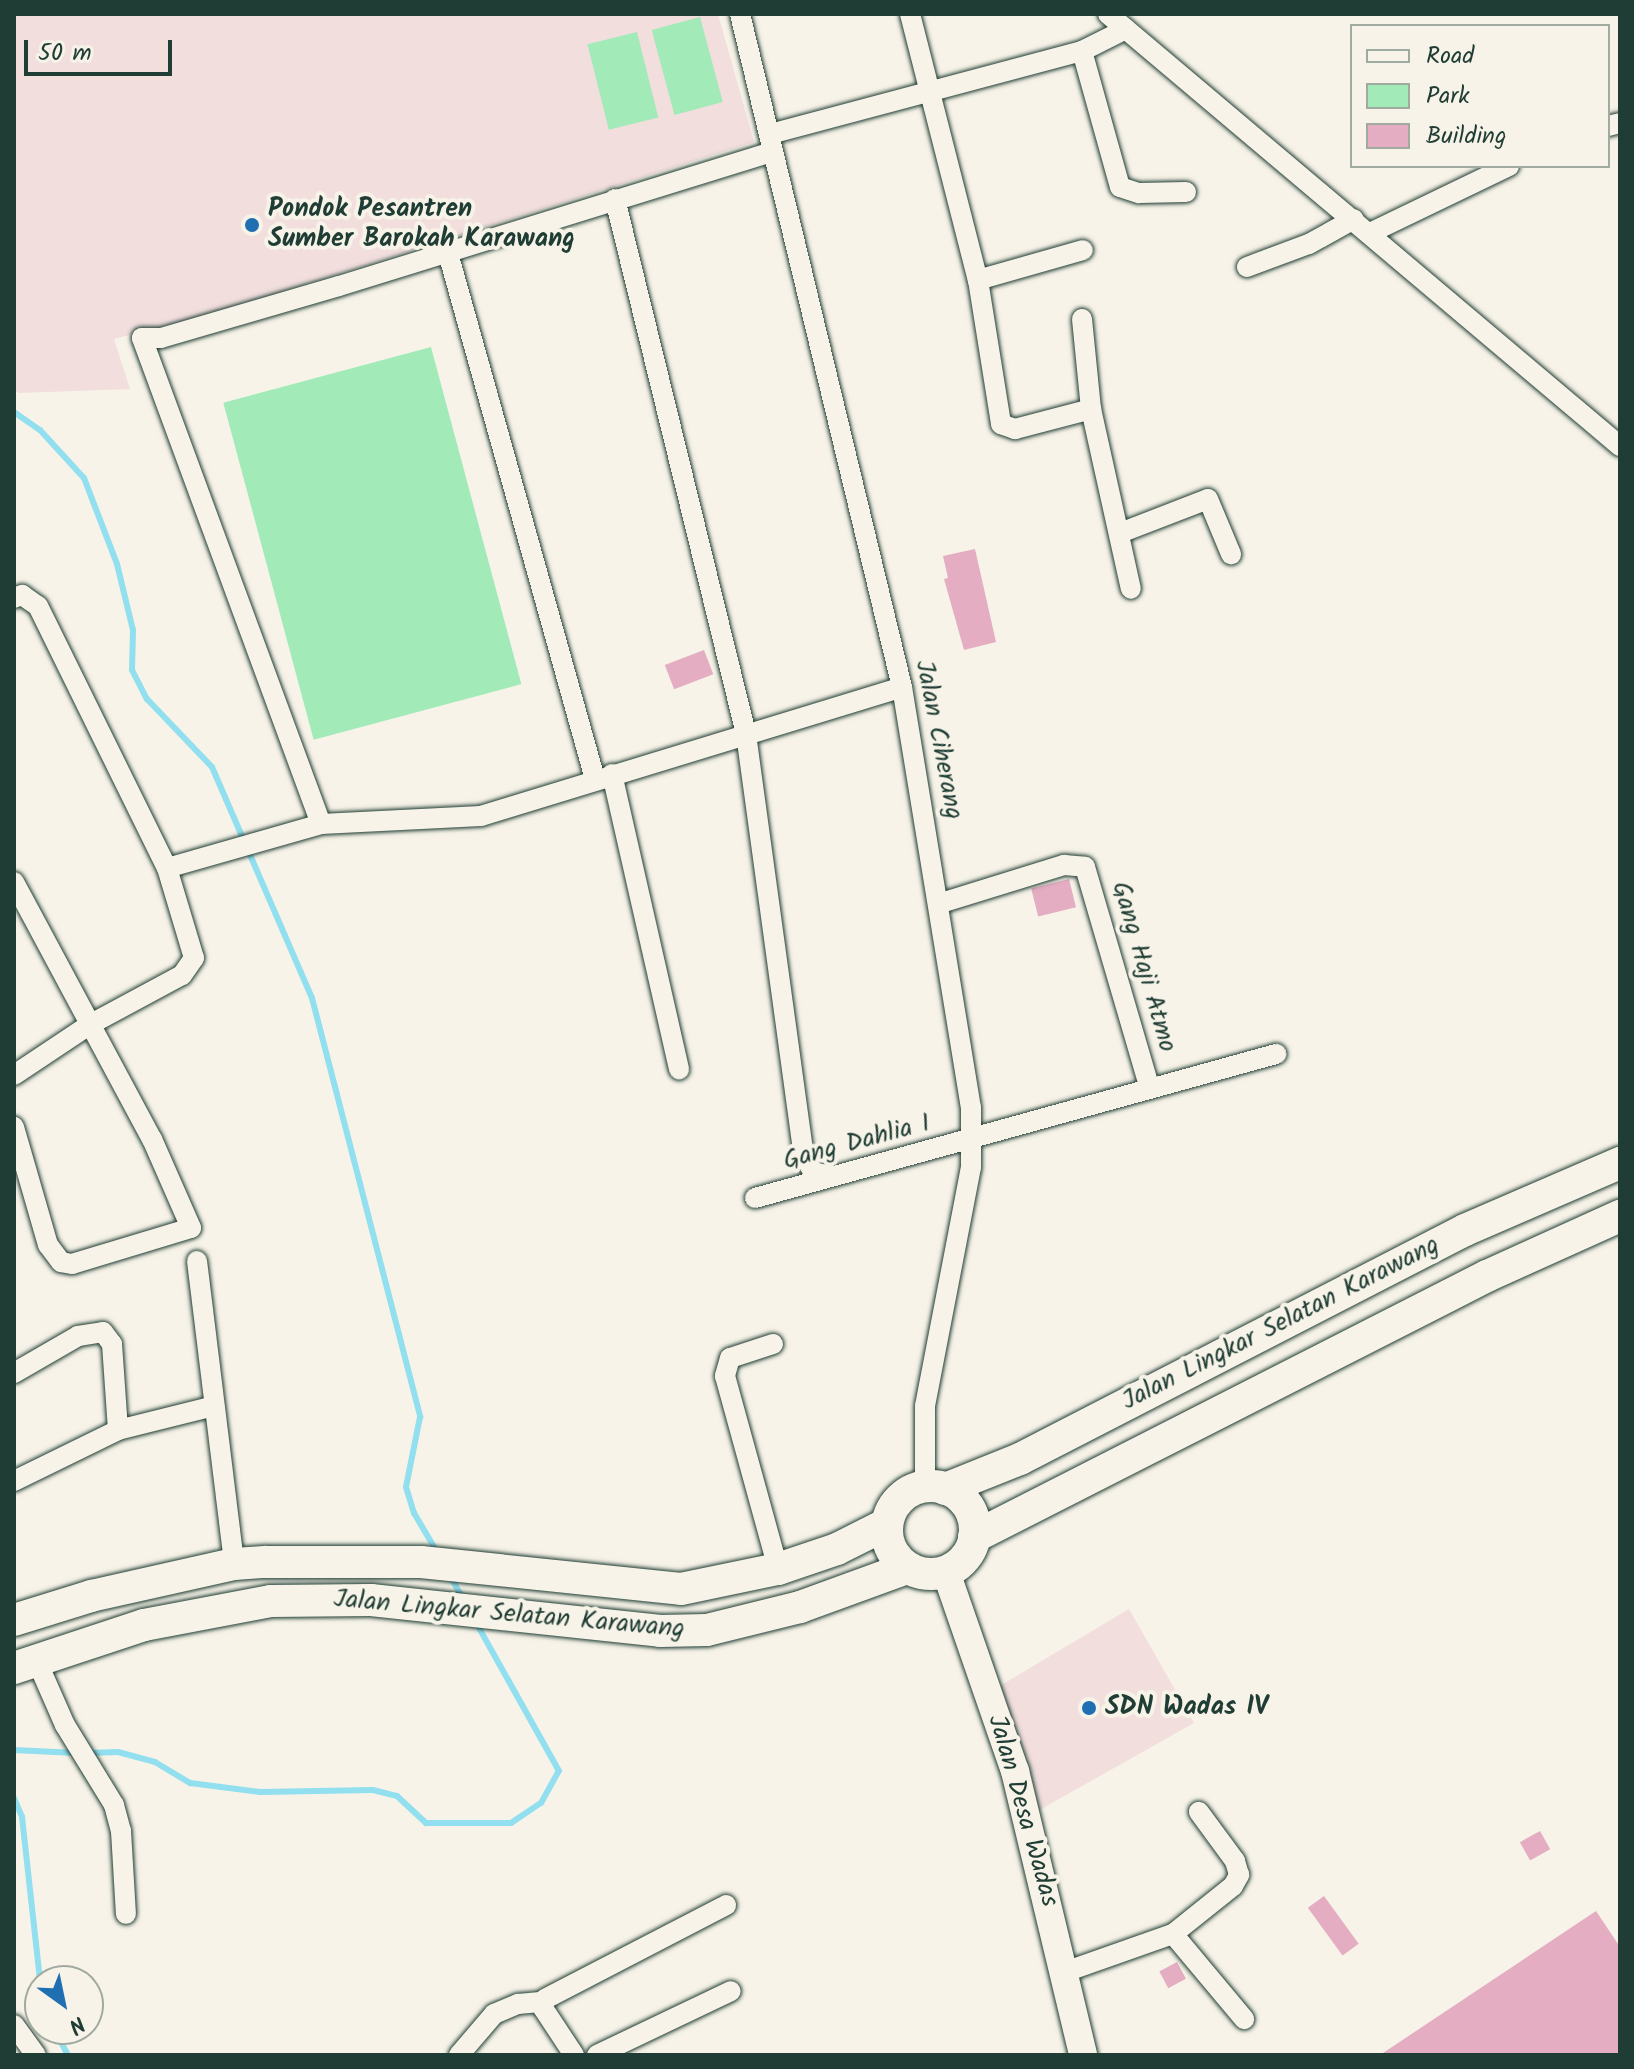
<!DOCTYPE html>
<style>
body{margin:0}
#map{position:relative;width:1634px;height:2069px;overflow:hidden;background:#f7f3e8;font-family:Kalam,sans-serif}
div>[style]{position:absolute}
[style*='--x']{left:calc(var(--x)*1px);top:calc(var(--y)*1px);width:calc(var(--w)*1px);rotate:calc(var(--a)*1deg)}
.built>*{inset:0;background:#f1dedd}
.green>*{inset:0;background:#a2eab8;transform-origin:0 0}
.stream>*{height:6px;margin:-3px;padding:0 3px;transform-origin:3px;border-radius:3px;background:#91dfef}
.building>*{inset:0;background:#e4adc2;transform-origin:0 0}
.roads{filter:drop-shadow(0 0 2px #1f3d34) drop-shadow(0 0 2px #1f3d34)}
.minor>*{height:20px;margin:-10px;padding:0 10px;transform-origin:10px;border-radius:10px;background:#f7f3e8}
.secondary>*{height:28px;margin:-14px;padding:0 14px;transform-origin:14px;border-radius:14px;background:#f7f3e8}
.primary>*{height:32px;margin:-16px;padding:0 16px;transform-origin:16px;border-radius:16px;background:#f7f3e8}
.primary>.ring{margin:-16px;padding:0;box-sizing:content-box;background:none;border:32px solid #f7f3e8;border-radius:50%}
.dots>*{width:22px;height:22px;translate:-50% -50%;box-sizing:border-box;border:4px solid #f7f3e8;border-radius:50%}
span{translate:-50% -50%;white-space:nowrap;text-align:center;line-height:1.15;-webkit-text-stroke:8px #f7f3e8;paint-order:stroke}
.poi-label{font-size:26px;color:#1f3d34;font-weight:700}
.left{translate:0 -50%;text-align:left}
.street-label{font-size:26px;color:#1f3d34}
.frame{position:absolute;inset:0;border:16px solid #1f3d34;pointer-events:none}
.legend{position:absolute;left:1350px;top:24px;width:260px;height:144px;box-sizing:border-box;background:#f7f3e8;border:2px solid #a1aaa0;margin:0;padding:10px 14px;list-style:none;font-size:24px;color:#1f3d34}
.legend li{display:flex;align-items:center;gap:16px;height:40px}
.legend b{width:40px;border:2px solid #a1aaa0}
.north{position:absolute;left:24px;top:1965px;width:80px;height:80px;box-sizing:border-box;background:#f7f3e8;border:2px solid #a1aaa0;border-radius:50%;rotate:147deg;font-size:22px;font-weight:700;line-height:32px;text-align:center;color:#1f3d34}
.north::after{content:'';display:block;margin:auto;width:28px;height:36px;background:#1f6fb2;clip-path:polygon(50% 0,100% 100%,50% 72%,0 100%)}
.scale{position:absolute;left:24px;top:40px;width:148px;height:36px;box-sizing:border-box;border:4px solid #1f3d34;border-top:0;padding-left:10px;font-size:24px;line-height:28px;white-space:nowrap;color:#1f3d34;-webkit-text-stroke:6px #f7f3e8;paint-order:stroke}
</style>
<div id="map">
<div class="built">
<i style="clip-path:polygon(14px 14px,718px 14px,754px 142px,227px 309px,114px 339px,130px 389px,19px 393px,14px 390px)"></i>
<i style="clip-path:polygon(1129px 1609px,1194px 1723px,1027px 1817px,988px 1693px)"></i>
</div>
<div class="green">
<i style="left:700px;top:17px;width:88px;height:50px;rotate:75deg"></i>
<i style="left:637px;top:32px;width:88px;height:51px;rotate:76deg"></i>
<i style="left:431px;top:347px;width:349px;height:215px;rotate:75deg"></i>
</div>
<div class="stream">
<i style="--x:14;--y:412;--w:32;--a:35"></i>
<i style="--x:40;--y:430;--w:65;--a:47.5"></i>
<i style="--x:84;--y:478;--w:92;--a:69"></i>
<i style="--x:117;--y:564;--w:68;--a:76.4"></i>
<i style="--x:133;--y:630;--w:40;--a:91.4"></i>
<i style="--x:132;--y:670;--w:33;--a:63"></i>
<i style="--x:147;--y:699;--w:94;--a:46.3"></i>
<i style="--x:212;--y:767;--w:252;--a:66.6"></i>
<i style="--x:312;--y:998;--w:433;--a:75.5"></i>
<i style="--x:420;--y:1417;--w:71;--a:101.3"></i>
<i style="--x:406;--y:1487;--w:27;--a:73"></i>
<i style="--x:414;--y:1513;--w:45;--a:59.5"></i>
<i style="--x:450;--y:1576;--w:24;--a:60"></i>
<i style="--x:14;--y:1750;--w:62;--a:2.8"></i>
<i style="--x:88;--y:1753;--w:30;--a:-2"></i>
<i style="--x:118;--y:1752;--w:38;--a:15"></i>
<i style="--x:155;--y:1762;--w:41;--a:31"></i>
<i style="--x:190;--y:1783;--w:71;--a:7.3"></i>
<i style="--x:260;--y:1792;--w:113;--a:-1"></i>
<i style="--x:373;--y:1790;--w:25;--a:14"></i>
<i style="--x:397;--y:1796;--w:40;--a:43"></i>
<i style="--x:426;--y:1823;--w:85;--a:0"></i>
<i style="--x:511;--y:1823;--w:36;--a:-34"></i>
<i style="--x:541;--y:1803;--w:37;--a:-61"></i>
<i style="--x:559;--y:1771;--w:172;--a:-119.2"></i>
<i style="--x:14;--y:1798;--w:21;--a:67"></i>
<i style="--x:22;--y:1817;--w:165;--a:83.7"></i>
<i style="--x:54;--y:2029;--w:30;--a:62"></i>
</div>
<div class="building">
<i style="clip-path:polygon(975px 549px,996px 642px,964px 650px,944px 579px,948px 578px,943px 556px)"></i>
<i style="left:704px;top:650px;width:26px;height:42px;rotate:69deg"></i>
<i style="left:1069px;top:879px;width:29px;height:39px;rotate:76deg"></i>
<i style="left:1540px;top:1831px;width:21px;height:23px;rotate:61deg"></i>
<i style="left:1324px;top:1896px;width:59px;height:20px;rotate:54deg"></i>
<i style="clip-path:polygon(1596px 1911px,1620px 1947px,1620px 2055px,1380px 2055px)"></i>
<i style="left:1177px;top:1962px;width:19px;height:20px;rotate:62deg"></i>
</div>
<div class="roads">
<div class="minor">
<i style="--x:740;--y:14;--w:692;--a:76.47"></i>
<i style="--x:902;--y:687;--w:426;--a:80.7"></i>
<i style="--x:971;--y:1107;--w:60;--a:90"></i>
<i style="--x:971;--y:1167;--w:243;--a:100.9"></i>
<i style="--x:925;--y:1406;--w:80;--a:90"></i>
<i style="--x:910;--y:14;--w:275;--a:75.7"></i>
<i style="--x:978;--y:280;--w:146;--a:80.9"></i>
<i style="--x:1001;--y:424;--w:15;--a:20"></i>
<i style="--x:1015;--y:429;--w:79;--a:-14.7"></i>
<i style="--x:1108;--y:14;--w:670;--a:40.16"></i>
<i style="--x:1082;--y:51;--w:141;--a:74.4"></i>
<i style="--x:1120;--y:187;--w:20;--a:18"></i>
<i style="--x:1139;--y:193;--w:47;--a:-1.2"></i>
<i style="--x:1608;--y:126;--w:12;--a:-14"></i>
<i style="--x:770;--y:134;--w:323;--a:-14.9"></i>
<i style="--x:1082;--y:51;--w:49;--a:-26.6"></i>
<i style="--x:615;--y:199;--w:551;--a:76.24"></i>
<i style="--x:746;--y:734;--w:425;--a:82.2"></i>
<i style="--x:804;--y:1155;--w:19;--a:62"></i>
<i style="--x:813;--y:1172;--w:17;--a:13"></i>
<i style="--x:1372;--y:232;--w:152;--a:-25.7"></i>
<i style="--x:448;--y:253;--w:546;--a:74.39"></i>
<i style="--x:1247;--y:267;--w:66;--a:-20.4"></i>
<i style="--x:1309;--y:244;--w:51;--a:-29.1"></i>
<i style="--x:978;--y:280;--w:109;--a:-15.9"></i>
<i style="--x:1082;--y:319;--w:90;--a:84.3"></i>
<i style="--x:1091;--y:409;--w:184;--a:77.5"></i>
<i style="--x:1120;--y:533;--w:94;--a:-21.1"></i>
<i style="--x:1208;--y:499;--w:60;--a:67.3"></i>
<i style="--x:14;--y:598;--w:9;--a:-21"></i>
<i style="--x:22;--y:595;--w:19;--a:35"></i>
<i style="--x:38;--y:606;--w:292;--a:63.8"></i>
<i style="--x:167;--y:868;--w:94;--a:73.3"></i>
<i style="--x:194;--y:958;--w:21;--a:125"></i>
<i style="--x:182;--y:975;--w:106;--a:151.7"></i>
<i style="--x:89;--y:1025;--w:90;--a:146.3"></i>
<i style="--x:612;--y:774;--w:303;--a:77.2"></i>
<i style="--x:321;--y:824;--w:518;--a:-110.22"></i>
<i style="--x:142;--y:338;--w:19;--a:0"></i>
<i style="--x:161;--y:338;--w:185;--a:-16.3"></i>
<i style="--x:339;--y:286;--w:454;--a:-17.2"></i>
<i style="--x:167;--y:868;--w:160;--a:-15.9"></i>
<i style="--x:321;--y:824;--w:160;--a:-2.9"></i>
<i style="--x:481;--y:816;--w:440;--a:-17"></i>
<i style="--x:14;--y:882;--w:292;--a:61.8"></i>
<i style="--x:152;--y:1139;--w:97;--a:66.3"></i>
<i style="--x:191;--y:1228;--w:124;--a:163.2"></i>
<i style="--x:72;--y:1264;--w:11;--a:-170"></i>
<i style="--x:61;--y:1262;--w:21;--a:-127"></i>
<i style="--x:48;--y:1245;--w:123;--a:-106.1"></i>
<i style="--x:941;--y:903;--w:129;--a:-17.2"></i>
<i style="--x:1064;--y:865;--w:21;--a:5"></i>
<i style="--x:1085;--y:867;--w:231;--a:73.7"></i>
<i style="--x:755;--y:1198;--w:541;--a:-15.45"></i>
<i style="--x:197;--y:1261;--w:305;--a:83"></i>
<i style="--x:773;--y:1344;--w:45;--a:162"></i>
<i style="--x:730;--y:1358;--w:19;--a:106"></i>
<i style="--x:725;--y:1376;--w:200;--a:74.6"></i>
<i style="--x:14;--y:1373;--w:74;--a:-30"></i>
<i style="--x:78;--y:1336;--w:25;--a:-9"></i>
<i style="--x:103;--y:1332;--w:15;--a:53"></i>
<i style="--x:112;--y:1344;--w:86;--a:86"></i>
<i style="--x:14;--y:1481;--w:116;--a:-26.1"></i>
<i style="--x:118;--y:1430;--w:99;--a:-14"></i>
<i style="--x:36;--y:1659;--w:72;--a:66.3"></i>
<i style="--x:65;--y:1725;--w:94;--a:58.5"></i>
<i style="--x:114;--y:1805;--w:27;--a:75"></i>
<i style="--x:121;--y:1831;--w:83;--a:86.6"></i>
<i style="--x:1173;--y:1934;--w:111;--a:50.1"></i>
<i style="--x:1062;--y:1973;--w:118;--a:-19.4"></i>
<i style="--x:1173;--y:1934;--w:77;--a:-38.7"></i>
<i style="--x:1233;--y:1886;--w:13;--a:-61"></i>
<i style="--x:1239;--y:1875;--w:15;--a:-106"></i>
<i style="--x:1235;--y:1861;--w:61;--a:-126.3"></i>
<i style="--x:14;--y:2025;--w:37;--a:54"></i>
<i style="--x:459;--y:2055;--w:54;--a:-49.5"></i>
<i style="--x:494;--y:2014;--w:26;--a:-23"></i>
<i style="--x:518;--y:2004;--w:25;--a:-5"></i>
<i style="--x:574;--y:2055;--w:56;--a:-123.4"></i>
<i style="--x:543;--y:2008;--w:9;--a:-77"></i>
<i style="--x:545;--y:1999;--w:204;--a:-27.4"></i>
<i style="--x:597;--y:2055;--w:148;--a:-25.5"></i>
</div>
<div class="secondary">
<i style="--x:946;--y:1572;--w:211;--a:70.9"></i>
<i style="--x:1015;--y:1771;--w:292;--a:76.5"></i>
</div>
<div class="primary">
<i class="ring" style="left:887px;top:1486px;width:56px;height:56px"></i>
<i style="--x:945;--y:1489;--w:81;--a:-21.8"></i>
<i style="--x:1020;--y:1459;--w:500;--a:-27.23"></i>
<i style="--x:1465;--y:1230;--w:169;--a:-23.4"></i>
<i style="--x:974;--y:1537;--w:576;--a:-26.97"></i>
<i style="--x:1487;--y:1276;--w:146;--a:-24.3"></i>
<i style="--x:14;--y:1620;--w:81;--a:-17.3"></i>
<i style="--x:91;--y:1596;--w:147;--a:-12.6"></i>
<i style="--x:234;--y:1564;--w:31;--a:-4"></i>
<i style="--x:265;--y:1562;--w:156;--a:0"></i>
<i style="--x:421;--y:1562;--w:261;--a:5.9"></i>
<i style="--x:681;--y:1589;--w:99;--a:-11.7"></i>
<i style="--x:778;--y:1569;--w:62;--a:-18.7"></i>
<i style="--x:837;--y:1549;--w:56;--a:-26.6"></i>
<i style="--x:14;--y:1668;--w:137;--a:-18.3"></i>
<i style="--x:144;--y:1625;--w:129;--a:-10.7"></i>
<i style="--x:271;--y:1601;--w:100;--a:-0.6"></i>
<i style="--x:371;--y:1600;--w:291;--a:6.1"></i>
<i style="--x:660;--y:1631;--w:47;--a:-1.2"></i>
<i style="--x:707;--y:1630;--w:96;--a:-13.9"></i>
<i style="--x:800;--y:1607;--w:114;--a:-20"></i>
</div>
</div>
<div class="dots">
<i style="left:252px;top:225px;background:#1f6fb2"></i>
<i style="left:1089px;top:1708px;background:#1f6fb2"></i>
</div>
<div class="poi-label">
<span class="left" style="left:268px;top:225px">Pondok Pesantren<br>Sumber Barokah Karawang</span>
<span class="left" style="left:1105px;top:1708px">SDN Wadas IV</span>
</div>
<div class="street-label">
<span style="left:938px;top:740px;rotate:79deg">Jalan Ciherang</span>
<span style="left:1143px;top:967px;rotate:74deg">Gang Haji Atmo</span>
<span style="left:857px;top:1143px;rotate:-15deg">Gang Dahlia I</span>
<span style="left:1281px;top:1324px;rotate:-27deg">Jalan Lingkar Selatan Karawang</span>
<span style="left:509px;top:1615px;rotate:5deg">Jalan Lingkar Selatan Karawang</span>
<span style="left:1022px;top:1811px;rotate:74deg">Jalan Desa Wadas</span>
</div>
<div class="frame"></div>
<ul class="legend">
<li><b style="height:10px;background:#f7f3e8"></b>Road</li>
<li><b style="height:22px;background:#a2eab8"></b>Park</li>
<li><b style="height:22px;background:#e4adc2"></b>Building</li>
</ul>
<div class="north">N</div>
<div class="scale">50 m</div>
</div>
